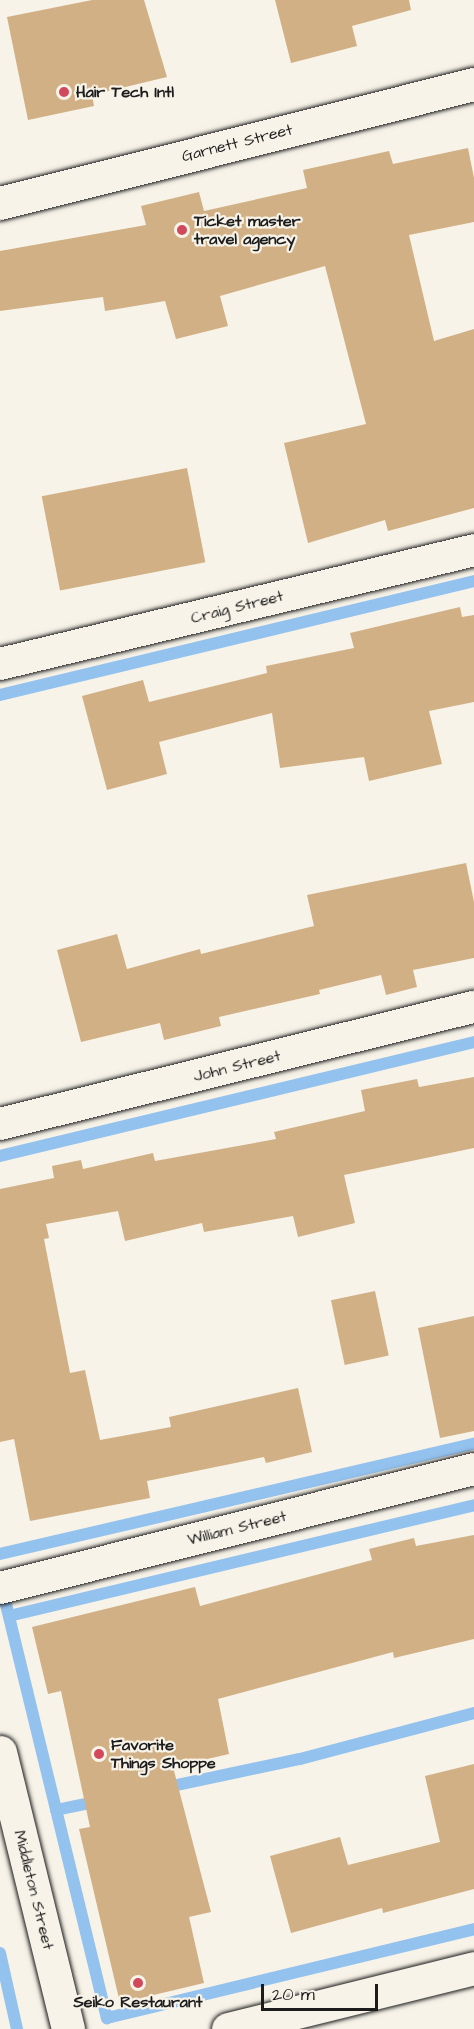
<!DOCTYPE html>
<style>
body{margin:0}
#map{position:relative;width:474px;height:2029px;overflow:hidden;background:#f7f3e8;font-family:"Architects Daughter",sans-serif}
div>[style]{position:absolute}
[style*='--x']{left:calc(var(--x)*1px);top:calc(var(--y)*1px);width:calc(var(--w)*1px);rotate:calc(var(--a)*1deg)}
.stream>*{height:12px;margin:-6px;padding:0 6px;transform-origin:6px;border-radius:6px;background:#94c2ee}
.building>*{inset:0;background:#d2b085;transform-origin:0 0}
.roads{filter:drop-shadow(0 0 2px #1c1c1c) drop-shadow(0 0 2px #1c1c1c)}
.street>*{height:32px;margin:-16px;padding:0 16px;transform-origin:16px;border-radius:16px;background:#f7f3e8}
.secondary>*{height:33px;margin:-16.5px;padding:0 16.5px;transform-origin:16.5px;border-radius:16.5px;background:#f7f3e8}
.dots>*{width:16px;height:16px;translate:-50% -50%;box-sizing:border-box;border:3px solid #f7f3e8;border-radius:50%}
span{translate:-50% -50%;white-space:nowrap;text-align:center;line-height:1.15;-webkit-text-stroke:4.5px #f7f3e8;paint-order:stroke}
.poi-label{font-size:16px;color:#1c1c1c;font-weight:700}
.left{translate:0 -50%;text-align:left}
.street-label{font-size:16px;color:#1c1c1c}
.scale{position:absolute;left:261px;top:1984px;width:117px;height:27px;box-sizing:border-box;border:3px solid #1c1c1c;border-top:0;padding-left:8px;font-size:18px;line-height:21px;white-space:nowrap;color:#1c1c1c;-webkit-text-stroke:4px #f7f3e8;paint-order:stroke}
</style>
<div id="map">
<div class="stream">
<i style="--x:0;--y:695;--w:488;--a:-13.5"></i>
<i style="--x:0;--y:1156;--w:488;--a:-13.5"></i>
<i style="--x:0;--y:1554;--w:487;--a:-13.1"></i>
<i style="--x:2;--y:1588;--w:443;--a:76.3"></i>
<i style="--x:107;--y:2018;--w:378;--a:-13.6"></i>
<i style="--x:9;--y:1616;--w:478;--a:-13.4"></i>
<i style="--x:163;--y:1788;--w:140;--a:-12"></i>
<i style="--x:300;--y:1759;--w:180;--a:-14.8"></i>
<i style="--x:56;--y:1810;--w:44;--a:-11.8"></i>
<i style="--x:0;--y:1953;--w:78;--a:77.4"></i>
</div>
<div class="building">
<i style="clip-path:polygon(92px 0,144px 0,167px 77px,92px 95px,94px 106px,28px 120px,7px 17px)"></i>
<i style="clip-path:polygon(275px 0,409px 0,411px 10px,352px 26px,357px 46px,291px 63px)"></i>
<i style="clip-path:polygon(468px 148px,474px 178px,474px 222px,409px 235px,434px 341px,474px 329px,474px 508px,388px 531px,385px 520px,308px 543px,284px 443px,366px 424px,325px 266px,220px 296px,228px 326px,176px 339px,165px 301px,105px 311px,103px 297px,0 311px,0 251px,146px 225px,141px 206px,199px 192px,204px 211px,307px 188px,303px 170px,389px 151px,393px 164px)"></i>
<i style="left:187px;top:468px;width:96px;height:148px;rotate:79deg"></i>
<i style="clip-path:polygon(460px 607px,462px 617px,474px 615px,474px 702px,429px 711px,442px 764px,369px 781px,364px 757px,280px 768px,272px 713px,159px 742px,167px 774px,107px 790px,82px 696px,143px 680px,149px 702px,267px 673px,266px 666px,354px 648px,350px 633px)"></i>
<i style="clip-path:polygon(466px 863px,474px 902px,474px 958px,413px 970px,417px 987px,386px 995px,381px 975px,319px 990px,320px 994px,219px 1017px,221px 1026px,164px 1040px,160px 1023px,81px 1042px,57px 950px,117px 934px,127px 969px,200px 949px,201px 954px,314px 926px,307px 895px)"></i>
<i style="clip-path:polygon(474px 1077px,474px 1148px,344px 1175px,355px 1223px,298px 1237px,293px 1216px,204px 1232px,202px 1223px,125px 1241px,118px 1211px,46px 1224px,49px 1238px,44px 1239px,70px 1373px,85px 1370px,100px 1440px,171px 1427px,169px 1417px,298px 1388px,312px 1452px,266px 1463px,264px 1457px,147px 1481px,150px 1498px,30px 1521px,14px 1439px,0 1442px,0 1189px,54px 1178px,52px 1166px,81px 1160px,83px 1169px,153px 1153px,155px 1161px,276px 1139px,274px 1132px,365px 1111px,361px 1090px,417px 1079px,419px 1087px)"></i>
<i style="left:375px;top:1291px;width:66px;height:45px;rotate:78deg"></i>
<i style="clip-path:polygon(474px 1316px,474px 1431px,440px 1438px,418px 1328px)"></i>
<i style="clip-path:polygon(474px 1535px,474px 1639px,394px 1658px,393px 1652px,218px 1699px,229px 1754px,173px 1767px,211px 1912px,189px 1917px,204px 1983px,120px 2003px,79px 1829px,90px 1827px,61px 1691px,48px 1694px,32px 1627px,195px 1587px,200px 1606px,372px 1560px,369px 1549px,414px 1538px,416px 1546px)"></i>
<i style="clip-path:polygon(474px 1764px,474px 1889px,383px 1913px,382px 1908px,291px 1933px,270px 1856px,340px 1837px,348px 1865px,440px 1842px,425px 1776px)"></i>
</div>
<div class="roads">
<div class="street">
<i style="--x:0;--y:664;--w:488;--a:-13.5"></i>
<i style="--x:0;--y:1124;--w:488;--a:-13.9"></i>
<i style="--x:0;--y:1588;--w:489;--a:-14.1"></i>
</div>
<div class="secondary">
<i style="--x:0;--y:203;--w:489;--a:-14.1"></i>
<i style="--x:0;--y:1752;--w:285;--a:76.2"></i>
<i style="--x:228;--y:2029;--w:253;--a:-13.9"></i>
</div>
</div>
<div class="dots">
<i style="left:64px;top:92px;background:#d1495b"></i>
<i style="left:182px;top:230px;background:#d1495b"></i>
<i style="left:99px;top:1754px;background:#d1495b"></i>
<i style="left:138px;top:1983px;background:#d1495b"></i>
</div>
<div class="poi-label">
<span class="left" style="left:76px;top:92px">Hair Tech Intl</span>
<span class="left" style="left:194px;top:230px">Ticket master<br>travel agency</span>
<span class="left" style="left:111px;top:1754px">Favorite<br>Things Shoppe</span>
<span style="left:138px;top:2002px">Seiko Restaurant</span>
</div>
<div class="street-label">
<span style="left:237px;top:143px;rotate:-14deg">Garnett Street</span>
<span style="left:237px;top:607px;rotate:-14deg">Craig Street</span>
<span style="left:237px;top:1066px;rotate:-14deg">John Street</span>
<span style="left:237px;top:1528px;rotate:-14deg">William Street</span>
<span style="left:34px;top:1890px;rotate:76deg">Middleton Street</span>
</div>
<div class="scale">20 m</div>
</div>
